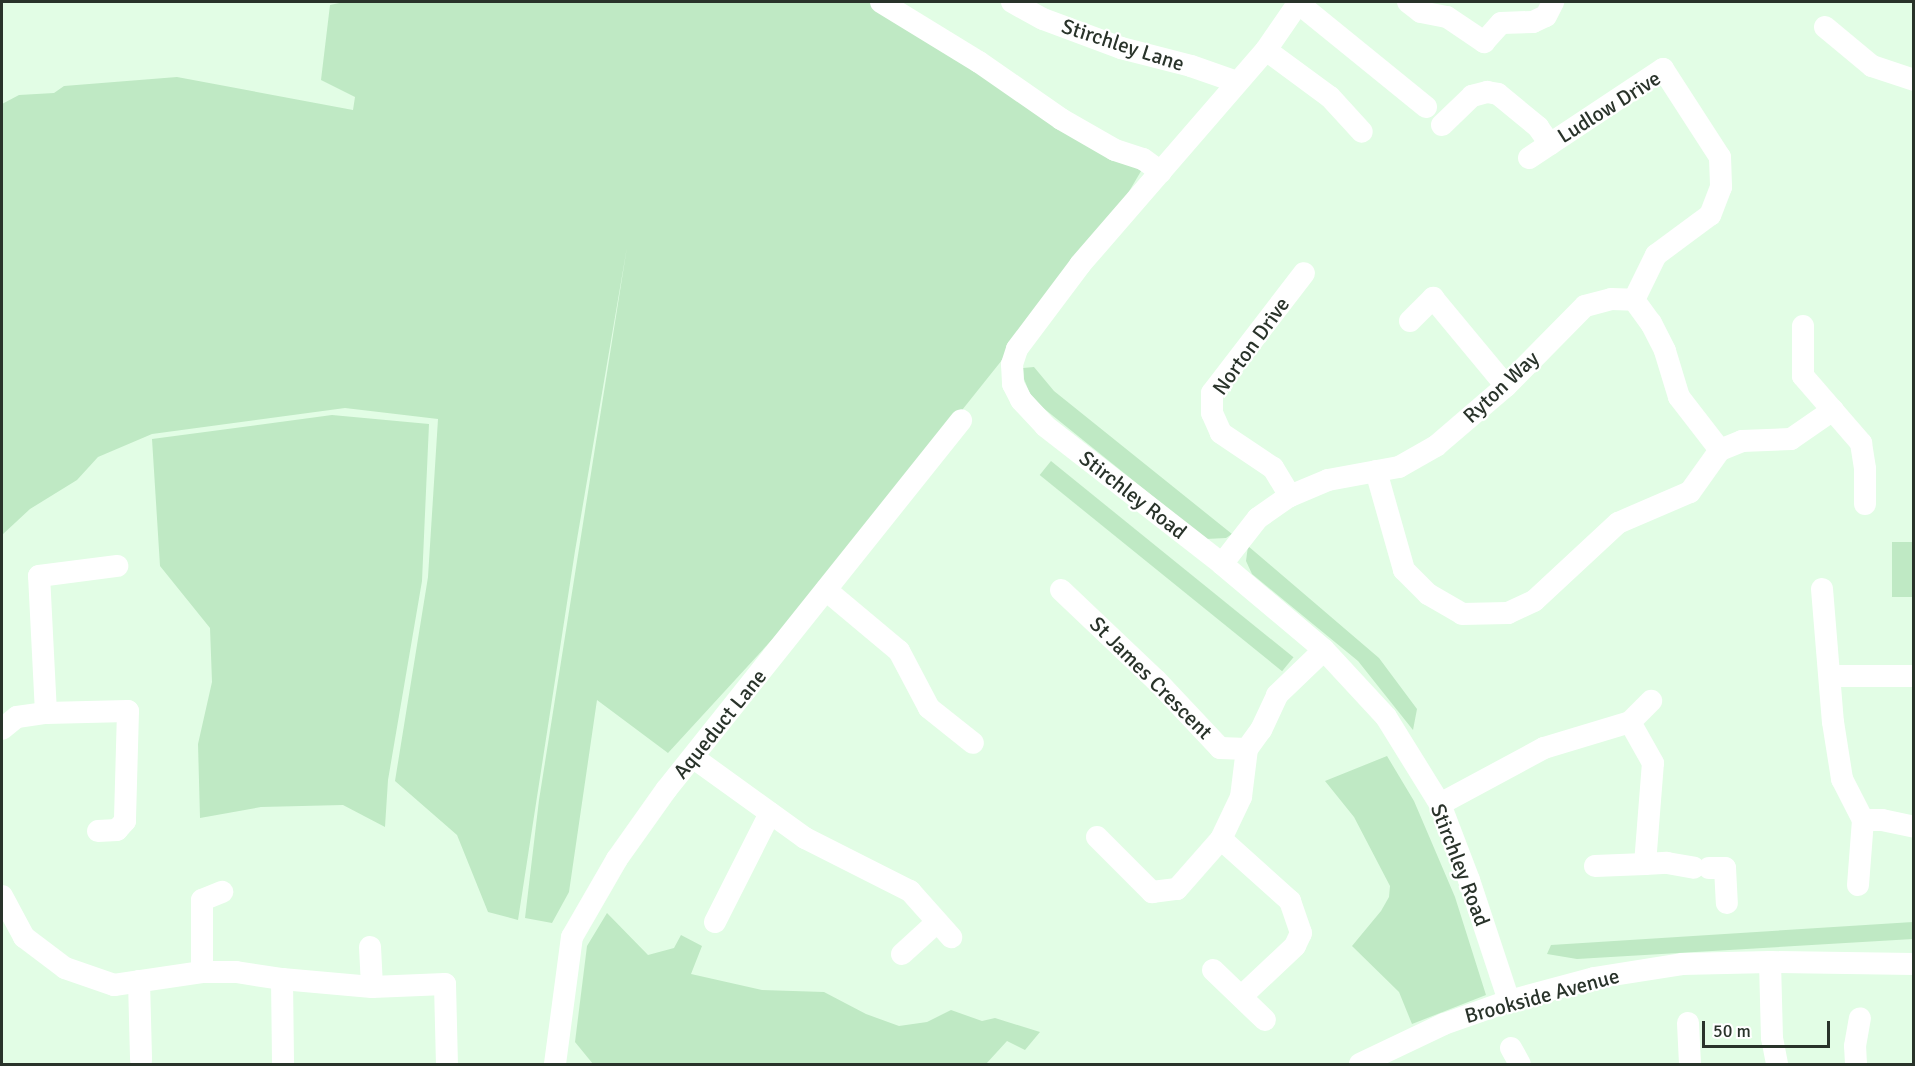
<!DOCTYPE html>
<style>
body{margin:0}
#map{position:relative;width:1915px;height:1066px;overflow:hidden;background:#e2fde5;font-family:Signika,sans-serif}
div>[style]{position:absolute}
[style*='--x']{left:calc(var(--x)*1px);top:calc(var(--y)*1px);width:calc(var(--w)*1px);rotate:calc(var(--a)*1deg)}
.green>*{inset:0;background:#bfe9c4;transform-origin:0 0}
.minor>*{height:22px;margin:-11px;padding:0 11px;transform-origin:11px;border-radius:11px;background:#fff}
span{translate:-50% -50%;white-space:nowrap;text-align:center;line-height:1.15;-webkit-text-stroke:4.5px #fff;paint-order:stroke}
.street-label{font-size:21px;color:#29332a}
.frame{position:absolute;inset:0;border:3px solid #29332a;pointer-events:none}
.scale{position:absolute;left:1702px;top:1021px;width:128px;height:27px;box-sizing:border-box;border:3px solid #29332a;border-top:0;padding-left:8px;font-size:18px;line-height:21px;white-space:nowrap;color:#29332a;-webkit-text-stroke:4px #fff;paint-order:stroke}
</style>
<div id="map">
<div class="green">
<i style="clip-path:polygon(344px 2px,891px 2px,1051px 106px,1150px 156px,1121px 205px,1057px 291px,824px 583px,668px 753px,597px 700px,569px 892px,552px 923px,525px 918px,539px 800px,627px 247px,575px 551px,518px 920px,488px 912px,457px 835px,395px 781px,428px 577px,438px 419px,345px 408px,152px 434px,98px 457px,77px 480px,30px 509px,2px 535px,2px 104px,19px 95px,54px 93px,64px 86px,177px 77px,353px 110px,355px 97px,321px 80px,330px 5px)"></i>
<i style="clip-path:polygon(1034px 367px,1054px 391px,1232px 534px,1226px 538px,1206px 539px,1042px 407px,1030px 394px,1024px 379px,1023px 368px)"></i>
<i style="clip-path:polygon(332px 415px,429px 424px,422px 581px,388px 780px,385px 827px,343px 805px,261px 807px,200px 818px,198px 744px,212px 682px,210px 628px,160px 566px,152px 439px)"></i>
<i style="left:1051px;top:461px;width:312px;height:18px;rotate:39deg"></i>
<i style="left:1892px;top:542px;width:21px;height:55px"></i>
<i style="clip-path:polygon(1248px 546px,1379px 658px,1417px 709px,1413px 730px,1358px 661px,1252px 574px,1246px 561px)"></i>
<i style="clip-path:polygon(1387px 756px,1414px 801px,1455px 897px,1486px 995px,1412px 1024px,1399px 992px,1352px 946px,1381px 911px,1389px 897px,1390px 886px,1354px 817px,1325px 781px)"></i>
<i style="clip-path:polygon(607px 913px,648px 955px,674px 948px,681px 935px,702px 946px,691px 974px,762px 990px,824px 992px,866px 1014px,899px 1026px,927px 1022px,951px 1010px,982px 1021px,995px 1018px,1040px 1032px,1025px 1050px,1007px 1041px,986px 1064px,593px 1064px,575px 1042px,587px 946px)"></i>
<i style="clip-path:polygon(1913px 922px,1913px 939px,1577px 959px,1547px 954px,1551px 945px)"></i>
</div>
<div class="minor">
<i style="--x:881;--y:2;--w:115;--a:31.5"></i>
<i style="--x:979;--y:62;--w:100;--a:34.8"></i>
<i style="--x:1061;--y:119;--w:62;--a:29.9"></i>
<i style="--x:1115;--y:150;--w:29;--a:18"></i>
<i style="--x:1143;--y:159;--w:22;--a:36"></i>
<i style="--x:1012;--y:2;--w:35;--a:29"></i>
<i style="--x:1043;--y:19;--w:83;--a:20.4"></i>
<i style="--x:1121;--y:48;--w:72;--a:14.4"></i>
<i style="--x:1191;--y:66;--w:49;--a:19.2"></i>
<i style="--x:1299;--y:2;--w:58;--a:124.5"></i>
<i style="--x:1266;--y:50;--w:284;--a:130.9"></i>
<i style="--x:1080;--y:265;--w:105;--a:126.9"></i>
<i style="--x:1017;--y:349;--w:16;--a:108"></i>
<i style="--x:1012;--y:364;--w:20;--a:87"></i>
<i style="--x:1013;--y:384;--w:18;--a:63"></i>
<i style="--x:1021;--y:400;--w:35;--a:47"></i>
<i style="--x:1045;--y:426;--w:224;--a:37.9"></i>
<i style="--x:1222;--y:564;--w:133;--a:40.1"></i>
<i style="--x:1324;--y:650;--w:91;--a:47.2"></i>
<i style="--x:1386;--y:717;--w:102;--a:58.2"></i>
<i style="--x:1440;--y:804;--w:81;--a:69.1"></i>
<i style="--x:1469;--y:880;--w:127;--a:71.7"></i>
<i style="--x:1408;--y:2;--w:16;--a:38"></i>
<i style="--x:1421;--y:12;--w:26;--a:11"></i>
<i style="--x:1447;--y:17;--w:45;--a:34"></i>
<i style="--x:1484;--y:42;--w:25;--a:-48"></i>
<i style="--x:1501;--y:23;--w:32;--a:-2"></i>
<i style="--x:1533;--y:22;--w:14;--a:-25"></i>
<i style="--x:1546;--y:16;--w:16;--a:-63"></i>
<i style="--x:1298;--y:3;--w:165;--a:39.1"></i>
<i style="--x:1825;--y:27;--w:61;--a:39.7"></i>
<i style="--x:1872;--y:66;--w:44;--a:18.4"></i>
<i style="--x:1266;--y:50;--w:79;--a:36.3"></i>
<i style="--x:1330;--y:97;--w:47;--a:47.6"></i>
<i style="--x:1442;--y:125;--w:42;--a:-44"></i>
<i style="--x:1472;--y:96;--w:16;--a:-15"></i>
<i style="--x:1487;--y:92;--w:11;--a:10"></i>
<i style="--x:1498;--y:94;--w:52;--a:39.5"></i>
<i style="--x:1538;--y:127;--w:21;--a:55"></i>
<i style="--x:1529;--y:158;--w:161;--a:-33.6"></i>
<i style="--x:1663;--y:69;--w:105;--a:57.1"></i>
<i style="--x:1720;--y:157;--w:30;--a:88"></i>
<i style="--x:1721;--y:187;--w:30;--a:111"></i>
<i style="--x:1710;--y:215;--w:67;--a:143.5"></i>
<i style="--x:1656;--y:255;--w:50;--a:116.1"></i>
<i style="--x:1410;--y:321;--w:33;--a:-45"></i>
<i style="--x:1433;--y:298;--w:114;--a:50.3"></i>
<i style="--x:1803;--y:326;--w:50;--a:90"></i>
<i style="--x:1803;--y:376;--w:89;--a:49.1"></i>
<i style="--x:1861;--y:443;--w:26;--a:81"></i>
<i style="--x:1865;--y:469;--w:35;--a:90"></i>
<i style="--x:1376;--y:471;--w:103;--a:74.2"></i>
<i style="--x:1404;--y:570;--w:34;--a:45"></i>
<i style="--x:1428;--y:594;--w:39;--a:30"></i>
<i style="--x:1462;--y:614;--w:46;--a:-1.2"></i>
<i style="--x:1508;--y:613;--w:29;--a:-25"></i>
<i style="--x:1534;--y:601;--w:115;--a:-42.9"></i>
<i style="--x:1618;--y:523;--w:78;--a:-23.3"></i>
<i style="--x:1690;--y:492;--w:52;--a:-54.5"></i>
<i style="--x:1720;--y:450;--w:24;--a:-22"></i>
<i style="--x:1742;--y:441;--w:49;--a:-2.3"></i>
<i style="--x:1791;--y:439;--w:51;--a:-34.6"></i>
<i style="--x:1290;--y:496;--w:33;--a:-121"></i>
<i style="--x:1273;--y:468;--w:63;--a:-146.1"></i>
<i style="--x:1221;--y:433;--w:22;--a:-114"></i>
<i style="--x:1212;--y:413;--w:20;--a:-90"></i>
<i style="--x:1212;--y:393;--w:151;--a:-52.5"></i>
<i style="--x:1222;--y:564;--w:58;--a:-52"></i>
<i style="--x:1258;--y:518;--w:39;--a:-35"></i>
<i style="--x:1290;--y:496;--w:41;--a:-22.8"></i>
<i style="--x:1328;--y:480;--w:72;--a:-10.4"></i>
<i style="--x:1399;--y:467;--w:43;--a:-29.6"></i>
<i style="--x:1436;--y:446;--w:92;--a:-40.6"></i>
<i style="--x:1506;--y:386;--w:112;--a:-45.4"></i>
<i style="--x:1585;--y:306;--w:27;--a:-15"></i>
<i style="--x:1611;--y:299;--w:23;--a:2"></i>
<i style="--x:1634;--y:300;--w:29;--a:54"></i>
<i style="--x:1651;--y:323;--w:31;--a:63"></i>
<i style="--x:1665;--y:351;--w:48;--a:73.1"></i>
<i style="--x:1679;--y:397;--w:67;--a:52.3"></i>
<i style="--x:1822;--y:589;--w:133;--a:85.3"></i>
<i style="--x:1833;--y:722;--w:58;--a:81"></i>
<i style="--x:1842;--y:779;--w:46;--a:62.9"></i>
<i style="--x:826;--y:590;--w:95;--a:39.9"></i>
<i style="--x:899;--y:651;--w:64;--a:62.2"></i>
<i style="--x:929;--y:708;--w:56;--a:38.5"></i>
<i style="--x:1061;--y:590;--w:131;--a:43.5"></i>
<i style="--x:1156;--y:680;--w:93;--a:46.7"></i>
<i style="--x:1220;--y:748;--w:27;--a:2"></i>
<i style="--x:1247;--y:749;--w:24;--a:-54"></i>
<i style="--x:1261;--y:730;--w:38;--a:-65"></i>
<i style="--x:1277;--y:695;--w:65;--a:-43.8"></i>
<i style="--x:1831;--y:676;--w:83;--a:0"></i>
<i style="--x:46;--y:713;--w:137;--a:-92.9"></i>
<i style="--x:39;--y:576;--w:79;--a:-7.3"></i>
<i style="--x:2;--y:729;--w:19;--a:-39"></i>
<i style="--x:17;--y:717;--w:29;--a:-8"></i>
<i style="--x:46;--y:713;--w:82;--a:-1.4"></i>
<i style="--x:128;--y:711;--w:110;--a:91.6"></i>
<i style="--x:125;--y:821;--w:12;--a:132"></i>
<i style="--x:117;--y:830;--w:19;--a:177"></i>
<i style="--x:694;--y:758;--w:137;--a:35.8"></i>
<i style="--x:805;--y:838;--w:118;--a:26.8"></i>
<i style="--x:910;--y:891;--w:62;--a:48.3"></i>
<i style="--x:1440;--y:804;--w:118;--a:-28.3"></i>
<i style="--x:1544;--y:748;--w:90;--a:-16.8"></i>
<i style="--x:1630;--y:722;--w:30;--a:-45"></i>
<i style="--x:1097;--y:837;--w:78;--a:45"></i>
<i style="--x:1152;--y:892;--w:25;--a:-7"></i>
<i style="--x:1177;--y:889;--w:67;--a:-48.7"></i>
<i style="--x:1221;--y:839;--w:47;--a:-64.5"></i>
<i style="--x:1241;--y:797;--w:48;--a:-82.9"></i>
<i style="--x:1221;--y:839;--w:93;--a:41.9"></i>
<i style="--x:1290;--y:901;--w:34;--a:71"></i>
<i style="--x:1301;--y:933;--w:14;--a:115"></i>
<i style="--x:1295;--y:946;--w:73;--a:136.7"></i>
<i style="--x:1645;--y:864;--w:22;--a:-3"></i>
<i style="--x:1667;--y:863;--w:27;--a:10"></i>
<i style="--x:1595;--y:866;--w:50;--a:-2.3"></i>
<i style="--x:1645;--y:864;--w:101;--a:-85.5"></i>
<i style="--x:1653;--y:763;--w:47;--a:-119.3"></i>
<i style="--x:1709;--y:868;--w:16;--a:0"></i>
<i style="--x:1725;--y:868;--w:35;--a:87"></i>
<i style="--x:1858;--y:885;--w:65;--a:-85.6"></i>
<i style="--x:1863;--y:820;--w:19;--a:0"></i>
<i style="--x:1882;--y:820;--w:33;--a:12"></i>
<i style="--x:2;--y:896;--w:47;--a:61.8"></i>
<i style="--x:24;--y:937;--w:51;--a:37.1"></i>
<i style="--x:65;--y:968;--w:52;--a:19.1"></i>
<i style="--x:114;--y:985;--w:89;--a:-8.4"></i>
<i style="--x:202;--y:972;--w:34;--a:0"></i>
<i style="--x:236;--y:972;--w:47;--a:8.7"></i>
<i style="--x:282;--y:979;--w:85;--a:89.3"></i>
<i style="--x:715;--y:922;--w:122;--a:-63.2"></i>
<i style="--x:370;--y:947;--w:40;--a:87.1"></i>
<i style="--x:902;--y:954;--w:47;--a:-42.4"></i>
<i style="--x:1770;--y:962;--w:76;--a:88.5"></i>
<i style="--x:1772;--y:1038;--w:26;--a:79"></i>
<i style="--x:1213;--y:970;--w:72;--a:43.9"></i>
<i style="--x:202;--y:972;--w:72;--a:-90"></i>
<i style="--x:202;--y:900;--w:22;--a:-22"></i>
<i style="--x:282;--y:979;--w:90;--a:5.1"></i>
<i style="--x:372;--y:987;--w:73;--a:-2.4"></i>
<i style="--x:445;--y:984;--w:80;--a:88.6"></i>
<i style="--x:139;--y:981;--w:79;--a:88.5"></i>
<i style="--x:1688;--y:1023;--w:41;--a:87.2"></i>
<i style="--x:1511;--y:1048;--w:18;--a:61"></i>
<i style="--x:555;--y:1064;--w:128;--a:-82.4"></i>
<i style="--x:572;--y:937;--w:90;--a:-60"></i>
<i style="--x:617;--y:859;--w:85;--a:-54.6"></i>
<i style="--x:666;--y:790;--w:473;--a:-51.4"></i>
<i style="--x:1360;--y:1064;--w:93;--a:-25.5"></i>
<i style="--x:1444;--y:1024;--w:69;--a:-19.5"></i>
<i style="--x:1509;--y:1001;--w:88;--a:-15.1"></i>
<i style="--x:1594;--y:978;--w:89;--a:-9"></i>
<i style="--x:1682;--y:964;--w:88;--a:-1.3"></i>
<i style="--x:1770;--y:962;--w:144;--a:0.8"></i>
<i style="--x:1856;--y:1064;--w:18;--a:-93"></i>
<i style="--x:1855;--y:1046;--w:28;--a:-80"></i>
</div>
<div class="street-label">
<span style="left:1123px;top:45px;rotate:18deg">Stirchley Lane</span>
<span style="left:1609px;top:107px;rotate:-32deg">Ludlow Drive</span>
<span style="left:1251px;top:346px;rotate:-54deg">Norton Drive</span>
<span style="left:1501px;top:387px;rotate:-43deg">Ryton Way</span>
<span style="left:1133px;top:495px;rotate:38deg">Stirchley Road</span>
<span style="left:1151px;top:678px;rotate:45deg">St James Crescent</span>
<span style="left:720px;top:724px;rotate:-51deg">Aqueduct Lane</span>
<span style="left:1460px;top:865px;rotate:69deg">Stirchley Road</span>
<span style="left:1542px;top:996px;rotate:-15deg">Brookside Avenue</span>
</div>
<div class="frame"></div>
<div class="scale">50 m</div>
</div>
